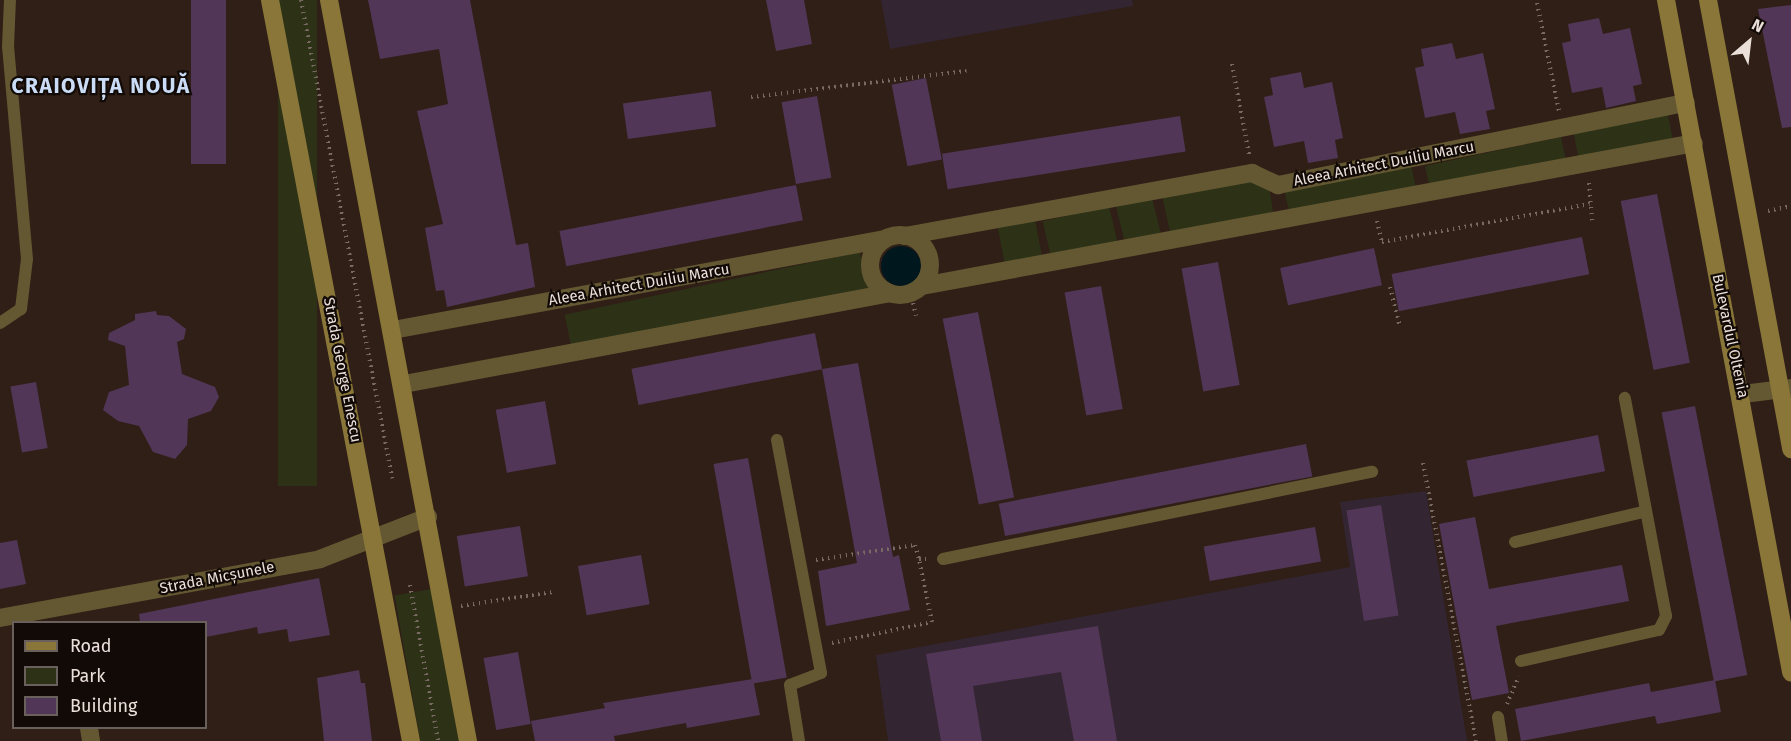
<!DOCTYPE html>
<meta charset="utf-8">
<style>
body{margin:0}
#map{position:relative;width:1791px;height:741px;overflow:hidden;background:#2f1f16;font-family:"Fira Sans",sans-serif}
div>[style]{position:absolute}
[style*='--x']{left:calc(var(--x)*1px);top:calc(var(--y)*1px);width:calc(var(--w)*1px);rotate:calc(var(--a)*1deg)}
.education>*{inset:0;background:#332531}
.green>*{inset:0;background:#2d3217;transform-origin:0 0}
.water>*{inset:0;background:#00171e}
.round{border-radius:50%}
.building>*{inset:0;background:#513657;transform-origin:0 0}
.path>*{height:4px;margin-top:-2px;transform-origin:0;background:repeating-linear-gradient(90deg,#786962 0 1.5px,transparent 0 6px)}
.lane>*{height:12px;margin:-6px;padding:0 6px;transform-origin:6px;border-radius:6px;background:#645833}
.street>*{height:18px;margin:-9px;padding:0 9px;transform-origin:9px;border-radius:9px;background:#645833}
.street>.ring{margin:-9px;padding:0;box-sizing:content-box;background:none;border:18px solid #645833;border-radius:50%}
.secondary>*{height:18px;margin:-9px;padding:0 9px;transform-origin:9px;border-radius:9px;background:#897638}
span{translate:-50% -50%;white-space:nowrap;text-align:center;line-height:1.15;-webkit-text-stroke:4.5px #120a07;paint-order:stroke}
.street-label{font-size:15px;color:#ebdfda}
.district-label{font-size:21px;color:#cbddf6;font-weight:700;letter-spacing:1.5px}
.legend{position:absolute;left:12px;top:621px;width:195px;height:108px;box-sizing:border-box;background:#120a07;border:2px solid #695f5b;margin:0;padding:8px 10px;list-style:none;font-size:18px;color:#ebdfda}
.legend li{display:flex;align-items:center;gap:12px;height:30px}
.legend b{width:30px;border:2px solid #695f5b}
.north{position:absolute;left:1719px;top:12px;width:60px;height:60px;-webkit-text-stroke:4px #120a07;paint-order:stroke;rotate:28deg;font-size:16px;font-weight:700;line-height:24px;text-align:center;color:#ebdfda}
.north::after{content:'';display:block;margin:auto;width:21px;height:27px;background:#ebdfda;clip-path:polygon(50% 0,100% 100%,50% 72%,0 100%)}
</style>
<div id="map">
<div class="education">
<i style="clip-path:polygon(881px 0,1132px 0,1133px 6px,890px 49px)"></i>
<i style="clip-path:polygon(1426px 491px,1467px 741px,888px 741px,876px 655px,1350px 567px,1340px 502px)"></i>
</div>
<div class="green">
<i style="left:278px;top:0;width:39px;height:486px"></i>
<i style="left:1668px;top:115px;width:25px;height:96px;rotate:79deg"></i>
<i style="left:1561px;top:137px;width:24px;height:139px;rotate:78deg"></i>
<i style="left:1411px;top:165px;width:24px;height:129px;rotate:78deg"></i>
<i style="clip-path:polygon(1252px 178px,1269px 185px,1273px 212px,1170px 232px,1162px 195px)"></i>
<i style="left:1152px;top:198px;width:36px;height:37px;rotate:76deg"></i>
<i style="left:1109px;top:206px;width:36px;height:68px;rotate:77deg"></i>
<i style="left:1035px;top:220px;width:37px;height:38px;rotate:79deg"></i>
<i style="left:860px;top:252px;width:39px;height:302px;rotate:78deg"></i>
<i style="left:432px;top:589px;width:154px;height:38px;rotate:80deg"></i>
</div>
<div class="water">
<i class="round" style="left:881px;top:246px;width:40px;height:40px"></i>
</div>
<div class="building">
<i style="left:191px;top:0;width:35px;height:164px"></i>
<i style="clip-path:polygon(368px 0,470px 0,516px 245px,528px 243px,535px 287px,447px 307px,444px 290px,436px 291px,425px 228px,443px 224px,417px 111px,448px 104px,439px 49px,380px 59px)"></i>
<i style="clip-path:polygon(766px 0,804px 0,812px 44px,776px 51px)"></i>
<i style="clip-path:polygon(1791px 5px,1791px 127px,1782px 128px,1758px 9px)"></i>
<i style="clip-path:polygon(1599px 18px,1603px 34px,1630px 28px,1642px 84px,1633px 86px,1636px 101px,1606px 108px,1602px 87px,1572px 93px,1562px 43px,1571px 41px,1568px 24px)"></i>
<i style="clip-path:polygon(1452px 43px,1456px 59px,1483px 53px,1495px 109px,1486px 111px,1490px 129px,1460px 134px,1455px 112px,1425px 118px,1415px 68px,1424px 66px,1421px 49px)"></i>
<i style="clip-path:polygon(1301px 72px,1304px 88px,1332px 82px,1343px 138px,1335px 140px,1338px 158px,1308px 163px,1304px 141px,1274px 147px,1264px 97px,1273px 95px,1270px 78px)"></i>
<i style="left:926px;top:78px;width:83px;height:35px;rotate:79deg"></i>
<i style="left:711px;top:91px;width:36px;height:89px;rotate:82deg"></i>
<i style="left:817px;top:96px;width:83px;height:36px;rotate:80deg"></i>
<i style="left:1180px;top:116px;width:36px;height:241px;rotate:81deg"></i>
<i style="left:796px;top:185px;width:36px;height:241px;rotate:79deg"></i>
<i style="left:1657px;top:194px;width:172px;height:37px;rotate:79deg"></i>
<i style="left:1582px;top:237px;width:38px;height:194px;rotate:79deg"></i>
<i style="left:1374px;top:248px;width:38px;height:96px;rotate:78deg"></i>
<i style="left:1218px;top:262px;width:125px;height:37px;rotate:80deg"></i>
<i style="left:1101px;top:286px;width:125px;height:37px;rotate:80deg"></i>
<i style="clip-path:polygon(156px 311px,157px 315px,169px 316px,186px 329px,184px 339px,177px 342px,182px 374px,215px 387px,219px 397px,211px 411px,188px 419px,187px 445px,175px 459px,153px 452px,139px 426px,118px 421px,103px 410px,109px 392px,129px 385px,125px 346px,108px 340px,109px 333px,135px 320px,135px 314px)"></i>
<i style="left:978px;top:312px;width:189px;height:36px;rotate:79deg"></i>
<i style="left:815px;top:333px;width:37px;height:187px;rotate:79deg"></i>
<i style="clip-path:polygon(858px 363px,893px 557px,899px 555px,910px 610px,826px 626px,818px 571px,857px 563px,822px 369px)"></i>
<i style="left:36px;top:382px;width:67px;height:26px;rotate:80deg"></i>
<i style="left:545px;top:401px;width:64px;height:50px;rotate:80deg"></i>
<i style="left:1695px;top:406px;width:274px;height:34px;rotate:79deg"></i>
<i style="left:1598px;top:435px;width:37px;height:134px;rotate:79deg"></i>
<i style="left:1306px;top:444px;width:33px;height:313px;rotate:79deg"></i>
<i style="left:748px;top:458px;width:223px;height:35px;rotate:80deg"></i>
<i style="left:1381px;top:505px;width:112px;height:35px;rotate:81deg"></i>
<i style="clip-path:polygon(1475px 517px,1489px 589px,1622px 565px,1629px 601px,1496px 626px,1509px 693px,1472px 700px,1439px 524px)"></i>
<i style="left:520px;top:526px;width:51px;height:64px;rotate:81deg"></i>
<i style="left:1315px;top:527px;width:35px;height:113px;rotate:80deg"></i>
<i style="clip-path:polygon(17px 540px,26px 584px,0 589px,0 543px)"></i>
<i style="left:641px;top:555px;width:50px;height:64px;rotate:80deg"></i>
<i style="clip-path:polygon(319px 578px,330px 635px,289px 642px,287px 629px,258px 634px,257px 627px,206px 637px,206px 622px,140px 622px,139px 614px)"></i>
<i style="clip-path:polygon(1098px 626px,1117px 741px,1074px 741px,1061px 672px,973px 686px,982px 741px,941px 741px,926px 654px)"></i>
<i style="left:518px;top:652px;width:73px;height:35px;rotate:80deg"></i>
<i style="clip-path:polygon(359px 670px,361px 683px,365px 683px,372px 741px,324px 741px,317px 678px)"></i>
<i style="clip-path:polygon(753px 679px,760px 715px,687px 728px,686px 723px,614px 736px,615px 741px,535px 741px,531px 721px,605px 708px,603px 703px)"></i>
<i style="clip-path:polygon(1715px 680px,1721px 712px,1657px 724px,1655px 716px,1521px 741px,1515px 709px,1649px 683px,1651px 692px)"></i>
</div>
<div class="path">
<i style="--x:301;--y:0;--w:487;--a:79.2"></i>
<i style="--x:1537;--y:3;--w:110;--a:78.5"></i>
<i style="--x:1232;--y:64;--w:92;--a:79.3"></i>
<i style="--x:751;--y:97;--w:217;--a:-6.9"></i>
<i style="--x:1589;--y:183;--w:38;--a:85"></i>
<i style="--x:1768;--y:211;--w:24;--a:-12"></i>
<i style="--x:1377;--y:221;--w:22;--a:77"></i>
<i style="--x:1382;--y:242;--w:211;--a:-10.4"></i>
<i style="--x:1390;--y:287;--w:41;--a:76"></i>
<i style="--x:913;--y:303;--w:13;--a:77"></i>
<i style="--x:1423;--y:463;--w:283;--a:79.2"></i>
<i style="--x:816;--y:560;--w:100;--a:-8.6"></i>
<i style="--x:915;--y:545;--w:15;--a:74"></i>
<i style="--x:410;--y:585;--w:158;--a:79.8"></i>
<i style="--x:461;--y:606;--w:93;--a:-8.7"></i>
<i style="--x:832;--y:643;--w:102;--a:-11.9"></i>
<i style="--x:932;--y:622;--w:64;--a:-101.7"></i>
<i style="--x:919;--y:559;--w:7;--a:0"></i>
<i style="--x:1507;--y:704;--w:30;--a:-67"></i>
</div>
<div class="lane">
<i style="--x:0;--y:323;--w:25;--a:-34"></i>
<i style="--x:21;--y:309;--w:50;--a:-83.2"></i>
<i style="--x:27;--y:259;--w:213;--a:-95.1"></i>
<i style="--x:8;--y:47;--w:47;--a:-87.6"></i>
<i style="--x:777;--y:440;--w:237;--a:79.3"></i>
<i style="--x:821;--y:673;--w:33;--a:159"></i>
<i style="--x:790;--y:685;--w:57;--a:80.9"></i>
<i style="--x:1515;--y:542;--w:131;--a:-13.2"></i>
<i style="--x:943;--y:559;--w:438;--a:-11.5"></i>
<i style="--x:1521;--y:661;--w:141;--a:-12.7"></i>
<i style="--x:1659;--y:630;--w:16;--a:-63"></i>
<i style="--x:1666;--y:616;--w:222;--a:-100.7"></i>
<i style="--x:1498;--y:717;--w:24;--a:81"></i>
</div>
<div class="street">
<i class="ring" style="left:870px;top:235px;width:42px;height:42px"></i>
<i style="--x:905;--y:236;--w:353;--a:-10.3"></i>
<i style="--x:1252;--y:173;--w:29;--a:25"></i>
<i style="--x:1278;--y:185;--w:416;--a:-11.4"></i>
<i style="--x:922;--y:286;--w:785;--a:-10.49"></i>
<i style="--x:393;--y:330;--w:500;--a:-10.48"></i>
<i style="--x:404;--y:384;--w:494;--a:-10.6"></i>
<i style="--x:1743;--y:394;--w:48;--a:-7.1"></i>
<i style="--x:0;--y:618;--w:325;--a:-10.4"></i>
<i style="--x:320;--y:559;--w:116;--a:-21.3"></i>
<i style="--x:89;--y:728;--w:13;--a:81"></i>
</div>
<div class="secondary">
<i style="--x:270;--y:0;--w:754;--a:79.23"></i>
<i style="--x:329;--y:0;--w:754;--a:79.38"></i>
<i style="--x:1666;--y:0;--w:684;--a:79.46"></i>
<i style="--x:1708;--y:0;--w:457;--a:79.5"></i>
</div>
<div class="street-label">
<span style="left:1384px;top:164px;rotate:-11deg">Aleea Arhitect Duiliu Marcu</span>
<span style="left:639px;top:285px;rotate:-10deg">Aleea Arhitect Duiliu Marcu</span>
<span style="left:1730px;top:336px;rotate:78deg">Bulevardul Oltenia</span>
<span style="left:342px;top:370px;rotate:79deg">Strada George Enescu</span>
<span style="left:217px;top:578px;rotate:-11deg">Strada Micșunele</span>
</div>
<div class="district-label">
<span style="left:101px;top:86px">CRAIOVIȚA NOUĂ</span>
</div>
<ul class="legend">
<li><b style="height:8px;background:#897638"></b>Road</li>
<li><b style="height:16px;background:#2d3217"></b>Park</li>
<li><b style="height:16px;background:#513657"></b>Building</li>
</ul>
<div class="north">N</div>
</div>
